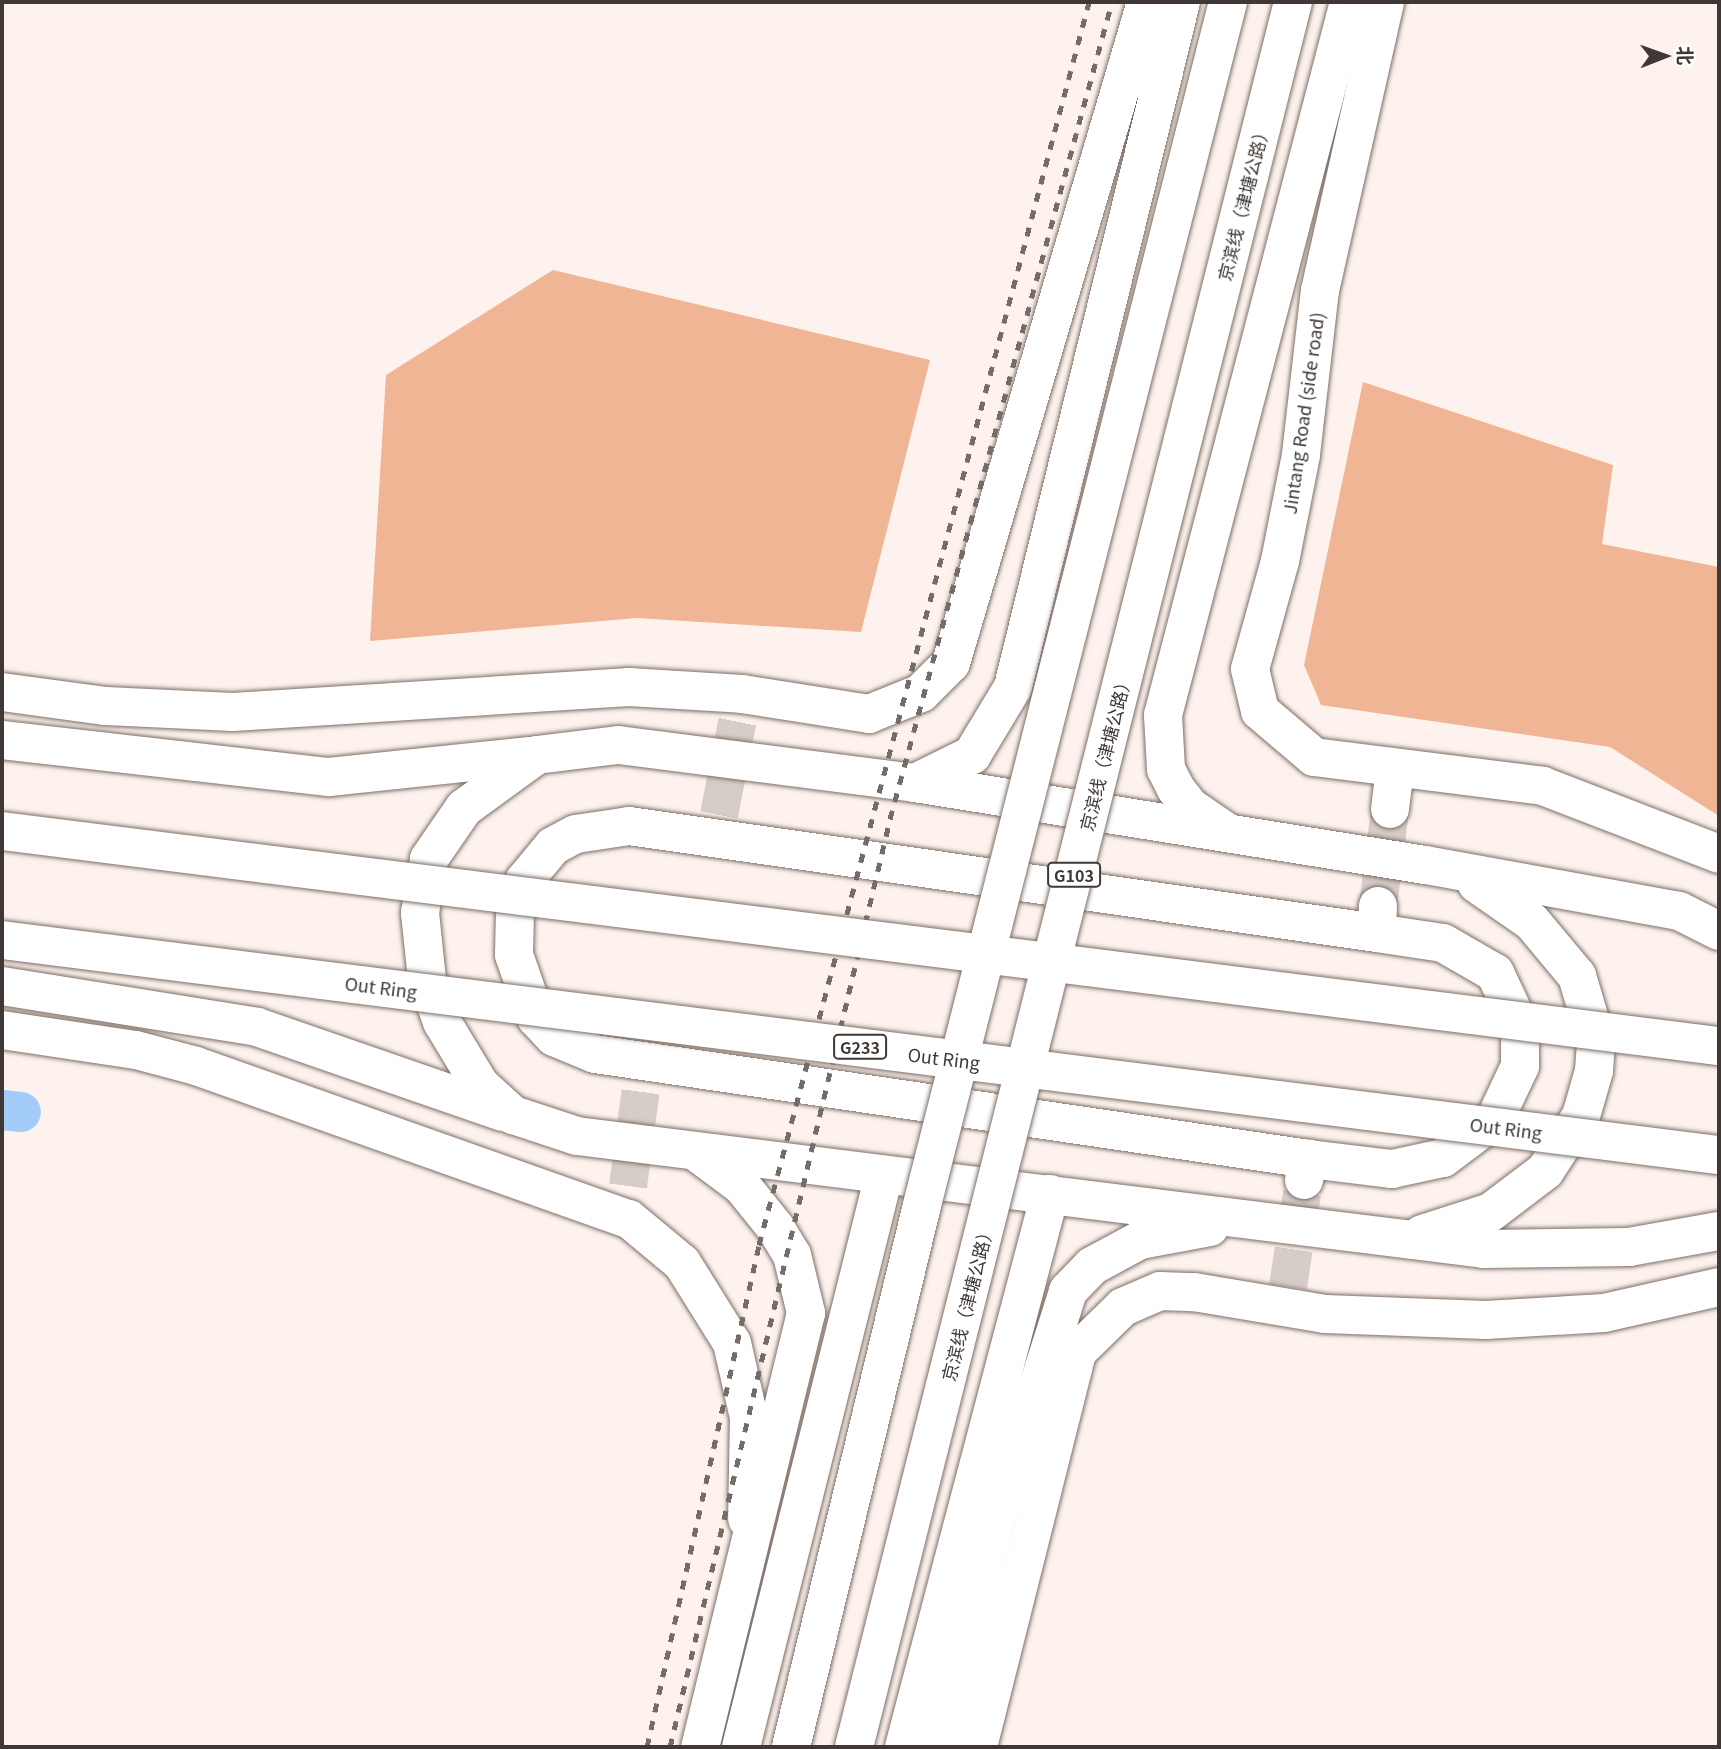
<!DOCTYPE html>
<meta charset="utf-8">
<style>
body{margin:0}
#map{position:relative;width:1721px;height:1749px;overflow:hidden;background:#fdf2ed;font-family:Georgia,"Noto Sans SC",serif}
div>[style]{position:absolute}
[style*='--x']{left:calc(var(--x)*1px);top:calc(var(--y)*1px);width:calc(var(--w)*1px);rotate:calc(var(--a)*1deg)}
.green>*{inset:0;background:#f0b594}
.canal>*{height:40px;margin:-20px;padding:0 20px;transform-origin:20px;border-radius:20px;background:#a4ccf9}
.secondary-tunnel>*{height:38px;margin-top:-19px;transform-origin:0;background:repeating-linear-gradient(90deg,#d7cdc8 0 38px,transparent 0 57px)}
.roads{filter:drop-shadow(0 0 2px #7d6e66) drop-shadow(0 0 2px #7d6e66)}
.secondary>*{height:38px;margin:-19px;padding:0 19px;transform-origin:19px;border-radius:19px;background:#fff}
.highway>*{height:38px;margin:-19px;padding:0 19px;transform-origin:19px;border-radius:19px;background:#fff}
.rail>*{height:5px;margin-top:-2.5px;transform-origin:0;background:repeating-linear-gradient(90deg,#746c67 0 9px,transparent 0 18px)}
.bridges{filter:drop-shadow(0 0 2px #7d6e66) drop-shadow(0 0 2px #7d6e66)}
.highway-bridge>*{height:38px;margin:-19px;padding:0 19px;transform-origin:19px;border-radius:19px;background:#fff}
span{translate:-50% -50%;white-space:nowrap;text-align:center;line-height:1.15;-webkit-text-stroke:7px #fff;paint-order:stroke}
.shield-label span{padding:2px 5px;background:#fff;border:2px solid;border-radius:5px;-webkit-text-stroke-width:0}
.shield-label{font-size:16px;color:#3f3834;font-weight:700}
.street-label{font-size:18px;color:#3f3834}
.frame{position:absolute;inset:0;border:4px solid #3f3834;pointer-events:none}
.north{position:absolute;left:1630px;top:21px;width:70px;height:70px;-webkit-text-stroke:5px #fff;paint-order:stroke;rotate:89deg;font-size:19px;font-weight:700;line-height:28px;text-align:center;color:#3f3834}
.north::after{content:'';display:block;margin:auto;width:24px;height:32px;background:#3f3834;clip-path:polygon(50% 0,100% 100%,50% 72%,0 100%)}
</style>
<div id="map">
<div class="green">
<i style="clip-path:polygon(553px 270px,930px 360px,861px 632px,637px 618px,370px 641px,386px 375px)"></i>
<i style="clip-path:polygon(1363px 382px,1613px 465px,1602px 544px,1719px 567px,1719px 816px,1610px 747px,1321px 705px,1304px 665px)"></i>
</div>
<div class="canal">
<i style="--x:2;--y:1110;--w:19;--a:6"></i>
</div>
<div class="secondary-tunnel">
<i style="--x:719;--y:815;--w:104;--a:-78.9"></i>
<i style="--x:1378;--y:906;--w:98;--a:-82.9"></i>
<i style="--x:628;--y:1186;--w:99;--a:-82.4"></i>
<i style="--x:1288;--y:1287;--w:108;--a:-81.5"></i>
</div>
<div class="roads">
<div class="secondary">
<i style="--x:1385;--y:2;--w:295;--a:102.7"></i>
<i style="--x:1320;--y:290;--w:166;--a:96.6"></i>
<i style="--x:1301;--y:455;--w:108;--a:101.2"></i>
<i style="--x:1280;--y:561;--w:112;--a:105.5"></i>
<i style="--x:1250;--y:669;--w:43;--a:76.6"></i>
<i style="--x:1260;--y:711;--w:71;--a:40.4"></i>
<i style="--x:1314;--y:757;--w:231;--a:7.2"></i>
<i style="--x:1543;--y:786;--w:189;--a:21.1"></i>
<i style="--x:2;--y:692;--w:105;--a:7.7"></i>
<i style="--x:106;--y:706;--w:127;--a:2.7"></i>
<i style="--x:233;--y:712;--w:397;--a:-3.6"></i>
<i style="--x:629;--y:687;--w:113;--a:3.5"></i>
<i style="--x:742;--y:694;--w:129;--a:8.9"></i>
<i style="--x:869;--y:714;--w:56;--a:-22"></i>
<i style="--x:921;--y:693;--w:42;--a:-45"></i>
<i style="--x:951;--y:663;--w:689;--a:-73.56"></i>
<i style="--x:915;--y:783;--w:64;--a:-26.2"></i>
<i style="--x:972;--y:755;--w:79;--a:-58.9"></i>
<i style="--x:1013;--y:687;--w:705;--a:-76.22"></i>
<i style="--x:1390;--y:809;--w:41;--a:-83"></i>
<i style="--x:1228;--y:833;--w:46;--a:-145.6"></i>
<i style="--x:1190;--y:807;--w:23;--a:-128"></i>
<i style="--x:1176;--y:789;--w:22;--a:-117"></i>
<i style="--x:1166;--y:769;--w:54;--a:-93.2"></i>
<i style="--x:1163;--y:715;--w:737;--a:-75.38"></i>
<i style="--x:2;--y:1030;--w:135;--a:8.5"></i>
<i style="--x:136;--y:1050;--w:62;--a:14.9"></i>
<i style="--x:196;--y:1066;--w:459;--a:19.5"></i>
<i style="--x:629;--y:1219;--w:69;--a:39.7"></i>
<i style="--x:682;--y:1263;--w:94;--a:58"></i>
<i style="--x:732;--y:1343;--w:77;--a:77.2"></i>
<i style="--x:749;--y:1418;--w:101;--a:91.1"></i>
<i style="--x:1309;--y:1159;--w:722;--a:-171.63"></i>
<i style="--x:595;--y:1054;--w:44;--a:-157.5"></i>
<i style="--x:554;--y:1037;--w:26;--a:-133"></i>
<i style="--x:536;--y:1018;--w:67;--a:-109.2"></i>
<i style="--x:514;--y:955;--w:45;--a:-88.7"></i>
<i style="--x:515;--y:910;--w:30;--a:-73"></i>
<i style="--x:524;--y:881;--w:45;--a:-50.4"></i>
<i style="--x:553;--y:846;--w:26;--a:-28"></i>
<i style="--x:576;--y:834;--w:54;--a:-8.6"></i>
<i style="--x:629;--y:826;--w:756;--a:8.14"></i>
<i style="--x:1304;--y:1180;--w:22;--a:-77"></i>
<i style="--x:1309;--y:1159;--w:84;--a:6.9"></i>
<i style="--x:1392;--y:1169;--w:52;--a:-12.2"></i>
<i style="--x:1443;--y:1158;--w:65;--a:-36.9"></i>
<i style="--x:1495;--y:1119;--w:59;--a:-64.7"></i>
<i style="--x:1520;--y:1066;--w:40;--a:-90"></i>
<i style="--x:1520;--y:1026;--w:59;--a:-115.3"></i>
<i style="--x:1495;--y:973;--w:60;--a:-150"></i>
<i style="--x:1443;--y:943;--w:67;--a:-171.4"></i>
<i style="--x:1377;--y:933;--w:27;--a:-88"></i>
<i style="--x:978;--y:1747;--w:407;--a:-75.9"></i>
<i style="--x:1077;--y:1352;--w:64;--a:-44.4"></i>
<i style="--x:1123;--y:1307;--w:40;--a:-23.4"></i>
<i style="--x:1160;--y:1291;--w:34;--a:2"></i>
<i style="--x:1194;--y:1292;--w:133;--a:9.5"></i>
<i style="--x:1325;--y:1314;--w:161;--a:2.1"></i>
<i style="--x:1486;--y:1320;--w:118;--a:-3.4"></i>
<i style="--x:1604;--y:1313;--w:118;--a:-12.7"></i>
</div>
<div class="highway">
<i style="--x:2;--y:740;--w:329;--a:6.5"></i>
<i style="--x:329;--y:777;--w:200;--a:-6"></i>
<i style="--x:1719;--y:931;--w:45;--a:-153.4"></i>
<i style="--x:1679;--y:911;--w:258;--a:-169.7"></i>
<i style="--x:1425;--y:865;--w:517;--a:-170.87"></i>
<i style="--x:915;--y:783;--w:299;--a:-172.7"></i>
<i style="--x:618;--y:745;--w:82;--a:173"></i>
<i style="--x:537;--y:755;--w:90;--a:144"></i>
<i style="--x:464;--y:808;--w:62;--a:124.5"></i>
<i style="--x:429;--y:859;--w:55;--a:99.5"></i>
<i style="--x:420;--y:913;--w:67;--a:84"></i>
<i style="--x:427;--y:980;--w:45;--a:70.3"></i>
<i style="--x:442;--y:1022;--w:74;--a:58.9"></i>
<i style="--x:480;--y:1085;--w:45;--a:42.3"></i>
<i style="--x:513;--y:1115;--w:67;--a:18.2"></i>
<i style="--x:577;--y:1136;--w:914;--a:7.1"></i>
<i style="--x:1484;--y:1249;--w:145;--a:-0.8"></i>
<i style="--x:1629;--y:1247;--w:91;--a:-10.1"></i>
<i style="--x:2;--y:986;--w:258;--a:9.1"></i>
<i style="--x:257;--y:1027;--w:260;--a:19.1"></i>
<i style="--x:699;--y:1154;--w:54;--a:36.7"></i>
<i style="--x:742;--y:1186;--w:53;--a:51.2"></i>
<i style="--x:775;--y:1227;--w:33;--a:59"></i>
<i style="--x:792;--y:1255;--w:60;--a:76.4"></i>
<i style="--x:806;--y:1313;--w:447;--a:103.7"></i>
<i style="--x:1422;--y:1234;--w:72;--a:-17.7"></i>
<i style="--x:1491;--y:1212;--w:68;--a:-37.2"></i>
<i style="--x:1545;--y:1171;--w:66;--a:-56.8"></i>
<i style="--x:1581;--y:1116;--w:47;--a:-73.9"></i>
<i style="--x:1594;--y:1071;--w:31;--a:-86"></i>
<i style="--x:1596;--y:1040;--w:67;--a:-106.5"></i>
<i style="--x:1577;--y:976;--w:70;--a:-129.8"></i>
<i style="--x:1532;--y:922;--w:67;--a:-145.4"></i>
<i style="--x:741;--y:1747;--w:590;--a:-75.96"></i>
<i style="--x:904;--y:1747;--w:572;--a:-75.21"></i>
<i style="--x:940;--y:1747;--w:245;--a:-76.1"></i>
<i style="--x:999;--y:1509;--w:229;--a:-72.4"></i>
<i style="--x:1068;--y:1291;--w:35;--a:-46"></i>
<i style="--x:1092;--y:1266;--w:55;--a:-28.4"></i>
<i style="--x:1140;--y:1240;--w:71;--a:-10.5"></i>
</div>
</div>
<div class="rail">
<i style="--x:647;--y:1747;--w:514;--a:-77.42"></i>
<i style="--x:759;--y:1245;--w:1286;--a:-75.13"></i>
<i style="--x:670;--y:1747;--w:954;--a:-76.66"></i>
<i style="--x:890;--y:819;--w:847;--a:-74.8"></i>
</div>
<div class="bridges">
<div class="highway-bridge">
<i style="--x:2;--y:831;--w:1730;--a:7.14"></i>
<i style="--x:2;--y:940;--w:1730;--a:7.14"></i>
<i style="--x:791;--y:1747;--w:558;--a:-76.41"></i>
<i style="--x:922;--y:1205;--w:1241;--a:-75.73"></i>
<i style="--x:854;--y:1747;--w:1799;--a:-75.88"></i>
</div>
</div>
<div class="shield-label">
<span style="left:1074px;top:875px">G103</span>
<span style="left:860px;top:1047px">G233</span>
</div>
<div class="street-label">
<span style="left:1243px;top:202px;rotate:-76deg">京滨线（津塘公路）</span>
<span style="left:1303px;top:413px;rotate:-82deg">Jintang Road (side road)</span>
<span style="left:1105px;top:752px;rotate:-76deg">京滨线（津塘公路）</span>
<span style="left:381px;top:987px;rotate:7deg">Out Ring</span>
<span style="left:944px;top:1058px;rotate:7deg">Out Ring</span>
<span style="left:1506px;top:1128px;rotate:7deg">Out Ring</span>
<span style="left:967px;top:1302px;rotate:-76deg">京滨线（津塘公路）</span>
</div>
<div class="frame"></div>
<div class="north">北</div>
</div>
